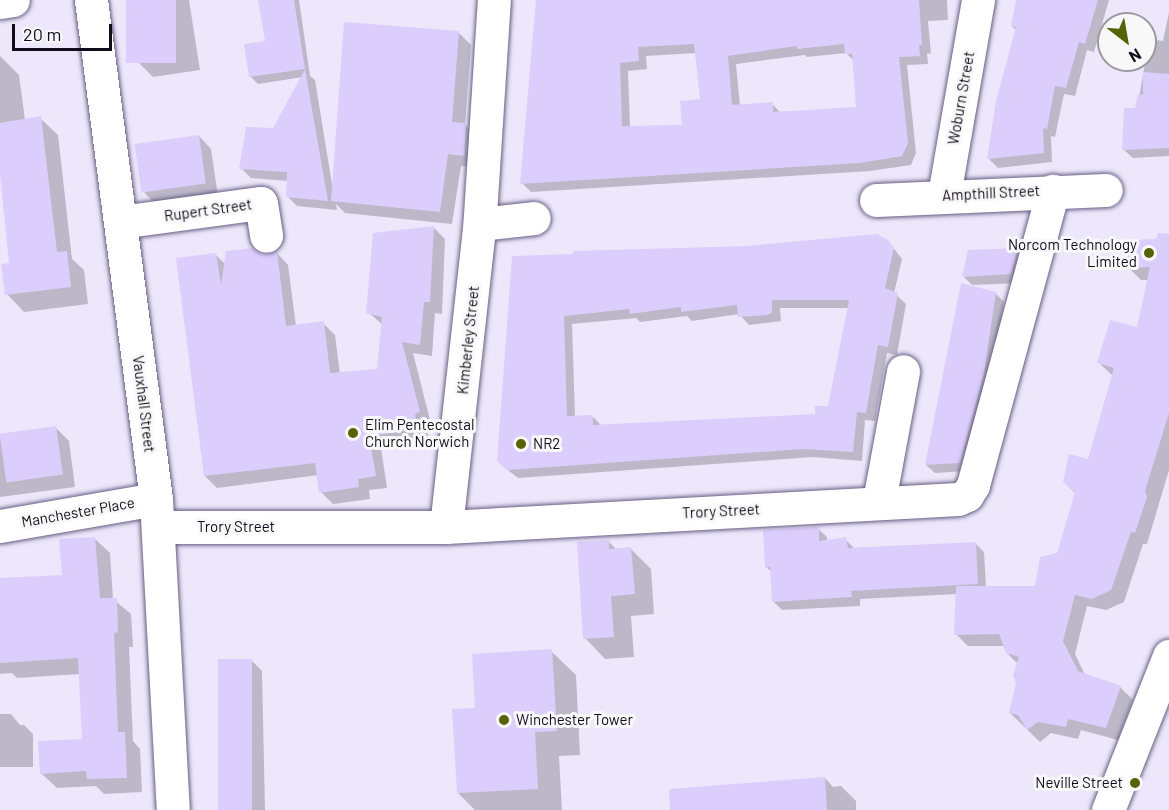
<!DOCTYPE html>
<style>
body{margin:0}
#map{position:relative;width:1169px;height:810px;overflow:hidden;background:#ece7fa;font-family:Barlow,sans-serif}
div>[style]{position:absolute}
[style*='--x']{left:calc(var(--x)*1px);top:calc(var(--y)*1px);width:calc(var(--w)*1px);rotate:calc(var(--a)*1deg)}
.shadow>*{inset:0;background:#0003}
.building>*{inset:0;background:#dbcefc;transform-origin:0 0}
.roads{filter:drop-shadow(0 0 2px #695d85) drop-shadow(0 0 2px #695d85)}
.minor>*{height:33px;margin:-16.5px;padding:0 16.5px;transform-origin:16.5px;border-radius:16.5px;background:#fff}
.dots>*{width:16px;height:16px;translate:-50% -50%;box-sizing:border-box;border:3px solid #f8f8f8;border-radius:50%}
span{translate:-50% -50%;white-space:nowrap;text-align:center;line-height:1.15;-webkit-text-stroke:6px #f8f8f8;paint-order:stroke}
.street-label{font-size:15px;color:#110c1b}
.poi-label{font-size:15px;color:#110c1b}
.right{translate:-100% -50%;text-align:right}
.left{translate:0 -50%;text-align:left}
.north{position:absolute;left:1097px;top:12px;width:60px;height:60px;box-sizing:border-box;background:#f8f8f8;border:2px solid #9c9aa0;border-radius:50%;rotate:149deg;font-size:16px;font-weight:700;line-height:24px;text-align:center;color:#110c1b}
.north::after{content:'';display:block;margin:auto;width:21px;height:27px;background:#576304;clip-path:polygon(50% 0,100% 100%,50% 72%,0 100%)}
.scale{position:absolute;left:12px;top:24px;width:100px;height:27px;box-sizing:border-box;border:3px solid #110c1b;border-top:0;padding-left:8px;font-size:18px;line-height:21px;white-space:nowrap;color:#110c1b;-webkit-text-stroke:4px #f8f8f8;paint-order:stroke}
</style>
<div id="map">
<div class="shadow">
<i style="clip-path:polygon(128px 0,189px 0,200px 70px,153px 77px,137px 61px)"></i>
<i style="clip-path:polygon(259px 0,299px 0,310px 76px,315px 80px,332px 184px,458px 32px,471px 45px,465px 124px,478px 137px,476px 168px,461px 166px,452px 224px,345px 213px,336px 204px,337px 210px,297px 206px,287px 196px,288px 181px,251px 178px,241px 168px,274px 130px,303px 77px,258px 84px,250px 76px,266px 42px)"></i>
<i style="clip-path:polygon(evenodd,538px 0,947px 0,948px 20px,928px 21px,931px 54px,927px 53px,928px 64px,907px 65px,916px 153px,911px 165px,870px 171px,531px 192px,522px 183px,538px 0,696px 53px,702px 100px,684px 126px,630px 127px,628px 71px,647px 69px,646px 56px,696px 53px,538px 0,846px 53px,854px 61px,858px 108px,781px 113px,772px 104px,740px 106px,736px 64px,805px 55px,807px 57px,846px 53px)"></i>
<i style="clip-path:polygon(1018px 0,1109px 0,1094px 52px,1087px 50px,1075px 96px,1064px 94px,1055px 137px,1051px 136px,1052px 162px,998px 168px,989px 159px,998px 102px,1016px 30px,1012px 26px)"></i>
<i style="clip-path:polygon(1169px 12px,1169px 156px,1133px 158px,1124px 150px,1137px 110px,1149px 39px,1163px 41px)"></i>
<i style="clip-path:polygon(0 56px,19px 75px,25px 120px,40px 118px,58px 135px,72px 259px,84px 270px,88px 304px,24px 312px,7px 294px,11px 264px,0 159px)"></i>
<i style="clip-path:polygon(199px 136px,211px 149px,218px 196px,156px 205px,144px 192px)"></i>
<i style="clip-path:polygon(433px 227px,445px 239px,442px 314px,435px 313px,432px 356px,413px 353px,431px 424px,426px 426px,429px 441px,381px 448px,387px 488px,369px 490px,370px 499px,333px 504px,321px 492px,319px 475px,217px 488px,205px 476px,215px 254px,225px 264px,277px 253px,288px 265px,296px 326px,323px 323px,335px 335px,340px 374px,379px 370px,383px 325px,368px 312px)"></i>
<i style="clip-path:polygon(evenodd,888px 241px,902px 259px,894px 293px,906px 304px,897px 355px,887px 353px,875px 421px,865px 420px,862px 461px,813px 457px,518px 478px,508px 470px,514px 258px,888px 241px,780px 308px,849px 308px,829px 408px,816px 416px,601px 425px,592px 416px,575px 417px,572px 324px,636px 318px,640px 322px,687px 316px,692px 321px,739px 314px,749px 325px,781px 321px,780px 308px)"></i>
<i style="clip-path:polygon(1169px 241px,1169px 470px,1147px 544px,1143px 544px,1124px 602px,1106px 610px,1087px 606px,1075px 654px,1085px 675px,1120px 687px,1133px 700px,1118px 740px,1081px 730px,1078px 739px,1051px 733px,1040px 742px,1010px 713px,1018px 682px,1018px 664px,1007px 653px,1005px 646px,968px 646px,956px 634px,957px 594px,860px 599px,860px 606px,782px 610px,773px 601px,772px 572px,766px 567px,818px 529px,827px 537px,827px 541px,845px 539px,854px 548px,975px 543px,984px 552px,986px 587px,1036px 588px,1058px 554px,1076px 494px,1064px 482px,1089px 460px,1113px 376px,1099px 363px,1138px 329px,1149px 280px,1141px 280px,1129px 268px)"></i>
<i style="clip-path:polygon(1018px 249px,1026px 258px,1019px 283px,972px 285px,964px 277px)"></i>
<i style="clip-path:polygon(995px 293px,1004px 302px,992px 382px,968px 471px,935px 473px,926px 465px)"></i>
<i style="clip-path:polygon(56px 428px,69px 441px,75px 487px,0 497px,0 436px)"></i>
<i style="clip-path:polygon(94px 538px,110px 553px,113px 599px,131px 614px,133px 647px,129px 647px,133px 741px,140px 749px,142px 792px,104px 794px,96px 786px,57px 788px,41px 773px,83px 740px,80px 674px,17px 678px,12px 673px,0 674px,0 579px,64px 576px)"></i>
<i style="clip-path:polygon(608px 541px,617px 550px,630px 548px,651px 569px,654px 614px,631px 616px,634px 657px,605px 659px,585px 638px)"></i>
<i style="clip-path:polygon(551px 651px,576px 675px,580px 755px,559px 756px,562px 810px,475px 810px,458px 793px,477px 709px)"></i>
<i style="clip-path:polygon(251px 660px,262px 671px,265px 810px,223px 810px)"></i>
<i style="clip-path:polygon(0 714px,11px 714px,20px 725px,24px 725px,33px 734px,33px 767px,0 767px)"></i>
<i style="clip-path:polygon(825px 778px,833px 787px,841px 786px,856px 801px,856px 810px,693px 810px)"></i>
</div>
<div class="building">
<i style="left:126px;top:0;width:50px;height:63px"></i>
<i style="clip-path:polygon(258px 0,294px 0,305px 69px,249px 77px,244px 44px,265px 41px)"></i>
<i style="clip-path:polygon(evenodd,536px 0,919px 0,922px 45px,919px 45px,920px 56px,899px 57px,908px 143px,902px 156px,860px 163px,520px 184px,536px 0,694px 44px,700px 99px,680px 101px,682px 125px,622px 126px,620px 63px,639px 61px,638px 47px,694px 44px,536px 0,844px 44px,845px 54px,852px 54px,856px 107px,773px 112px,773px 102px,732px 105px,728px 56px,797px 46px,797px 49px,844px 44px)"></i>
<i style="clip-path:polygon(1016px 0,1098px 0,1085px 44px,1079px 42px,1066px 88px,1055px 86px,1047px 129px,1043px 128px,1044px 153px,987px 159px,996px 101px,1016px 27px,1011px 26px)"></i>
<i style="clip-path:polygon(344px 22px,459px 31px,452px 122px,466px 123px,464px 156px,448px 154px,440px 212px,331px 201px)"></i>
<i style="clip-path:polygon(305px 69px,328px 201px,286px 197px,287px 172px,239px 169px,246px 127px,273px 128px)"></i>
<i style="clip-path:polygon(1143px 72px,1169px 74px,1169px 148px,1122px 150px,1124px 108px,1135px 108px,1138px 94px,1143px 95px)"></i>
<i style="clip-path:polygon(41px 116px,57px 252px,67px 251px,71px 287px,5px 295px,1px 264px,9px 263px,0 174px,0 123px)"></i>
<i style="left:199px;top:135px;width:49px;height:65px;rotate:82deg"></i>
<i style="clip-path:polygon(434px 226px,430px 302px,424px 302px,420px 345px,402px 342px,420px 412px,415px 414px,418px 429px,369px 436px,376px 476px,358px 479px,359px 487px,319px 493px,315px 463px,204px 476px,176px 258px,216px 253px,221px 285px,226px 251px,252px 248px,260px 254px,268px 255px,277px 251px,286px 326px,324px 321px,330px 373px,377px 369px,382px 317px,366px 313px,373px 233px)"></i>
<i style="clip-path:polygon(1158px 233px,1169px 234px,1169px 413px,1145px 491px,1147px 497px,1135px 533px,1131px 532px,1111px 590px,1092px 599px,1075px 595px,1063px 641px,1078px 671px,1121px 686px,1106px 728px,1068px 719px,1066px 727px,1038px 722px,1027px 730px,1018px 715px,1009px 713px,1016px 683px,1013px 675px,1019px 657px,1006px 653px,999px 634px,954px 635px,956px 586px,1035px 586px,1040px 557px,1057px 553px,1075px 492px,1063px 482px,1069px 454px,1088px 459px,1114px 368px,1097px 363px,1110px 320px,1137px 327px,1150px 267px,1127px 268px,1129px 240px,1156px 239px)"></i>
<i style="clip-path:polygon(evenodd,877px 234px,888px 240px,894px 248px,885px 288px,898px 293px,888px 347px,878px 345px,866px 413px,857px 412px,853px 452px,803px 449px,507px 470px,497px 461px,512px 256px,573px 254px,573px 251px,747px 246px,877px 234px,772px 300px,849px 300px,828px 406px,815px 406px,815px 414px,593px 425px,593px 415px,567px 416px,564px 316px,629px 309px,630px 314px,681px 307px,681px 312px,737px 305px,738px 317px,767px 315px,772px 313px,772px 300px)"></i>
<i style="clip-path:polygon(1018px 248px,1011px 274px,962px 277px,968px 250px)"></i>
<i style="clip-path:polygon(961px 283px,996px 292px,984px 373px,960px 463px,925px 465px)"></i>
<i style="left:56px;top:426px;width:49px;height:57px;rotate:82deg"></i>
<i style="clip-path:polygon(819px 527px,819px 541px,846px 537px,848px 548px,976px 542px,978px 584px,851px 591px,852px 597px,772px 602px,770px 567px,765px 568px,763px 530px)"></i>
<i style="clip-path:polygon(95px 537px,100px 598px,117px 598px,118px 632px,114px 633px,118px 732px,125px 732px,127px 778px,87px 779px,86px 771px,40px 774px,38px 741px,82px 739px,78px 658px,0 663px,0 578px,62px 575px,59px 539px)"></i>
<i style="clip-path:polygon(609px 540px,609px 549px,631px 547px,635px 594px,611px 596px,614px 637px,583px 639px,577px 542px)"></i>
<i style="clip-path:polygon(552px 649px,557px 731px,535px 732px,538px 789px,457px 793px,452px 709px,475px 708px,472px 654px)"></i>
<i style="left:218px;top:659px;width:34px;height:151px"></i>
<i style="clip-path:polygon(825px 777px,827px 810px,670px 810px,669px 789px)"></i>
</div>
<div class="roads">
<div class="minor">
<i style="--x:91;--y:0;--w:503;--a:82.58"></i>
<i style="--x:156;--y:499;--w:311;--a:86.9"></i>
<i style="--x:0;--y:2;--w:13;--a:-9"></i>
<i style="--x:944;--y:195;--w:198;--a:-80.1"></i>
<i style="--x:876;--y:200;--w:230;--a:-2.5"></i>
<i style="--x:120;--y:222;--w:142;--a:-7.7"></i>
<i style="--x:261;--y:203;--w:33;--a:81"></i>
<i style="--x:480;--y:224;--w:54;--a:-6.3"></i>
<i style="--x:879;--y:501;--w:132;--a:-79.5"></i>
<i style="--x:0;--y:526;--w:158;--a:-9.8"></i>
<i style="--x:158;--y:527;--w:288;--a:0"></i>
<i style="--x:446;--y:527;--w:513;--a:-3.13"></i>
<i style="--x:958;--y:499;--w:10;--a:-24"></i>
<i style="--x:967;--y:495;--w:12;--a:-59"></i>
<i style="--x:973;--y:485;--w:305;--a:-74.8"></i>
<i style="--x:446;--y:527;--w:299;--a:-83.7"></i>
<i style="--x:479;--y:230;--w:230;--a:-86.3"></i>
<i style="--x:1108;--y:810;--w:166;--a:-68.4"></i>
</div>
</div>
<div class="dots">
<i style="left:1149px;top:253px;background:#576304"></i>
<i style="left:353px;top:433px;background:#576304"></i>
<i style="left:521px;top:444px;background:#576304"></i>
<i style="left:504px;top:720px;background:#576304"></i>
<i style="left:1135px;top:783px;background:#576304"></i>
</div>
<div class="street-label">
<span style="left:961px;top:98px;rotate:-80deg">Woburn Street</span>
<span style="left:991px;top:193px;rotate:-3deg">Ampthill Street</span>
<span style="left:208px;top:210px;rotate:-8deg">Rupert Street</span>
<span style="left:468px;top:340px;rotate:-84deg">Kimberley Street</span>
<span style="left:144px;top:404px;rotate:83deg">Vauxhall Street</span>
<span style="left:721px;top:511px;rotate:-3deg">Trory Street</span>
<span style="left:78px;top:512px;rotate:-10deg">Manchester Place</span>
<span style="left:236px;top:527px">Trory Street</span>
</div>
<div class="poi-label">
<span class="right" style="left:1137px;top:253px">Norcom Technology<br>Limited</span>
<span class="left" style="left:365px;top:433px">Elim Pentecostal<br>Church Norwich</span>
<span class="left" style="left:533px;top:444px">NR2</span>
<span class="left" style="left:516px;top:720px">Winchester Tower</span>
<span class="right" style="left:1123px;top:783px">Neville Street</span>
</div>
<div class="north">N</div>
<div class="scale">20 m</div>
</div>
